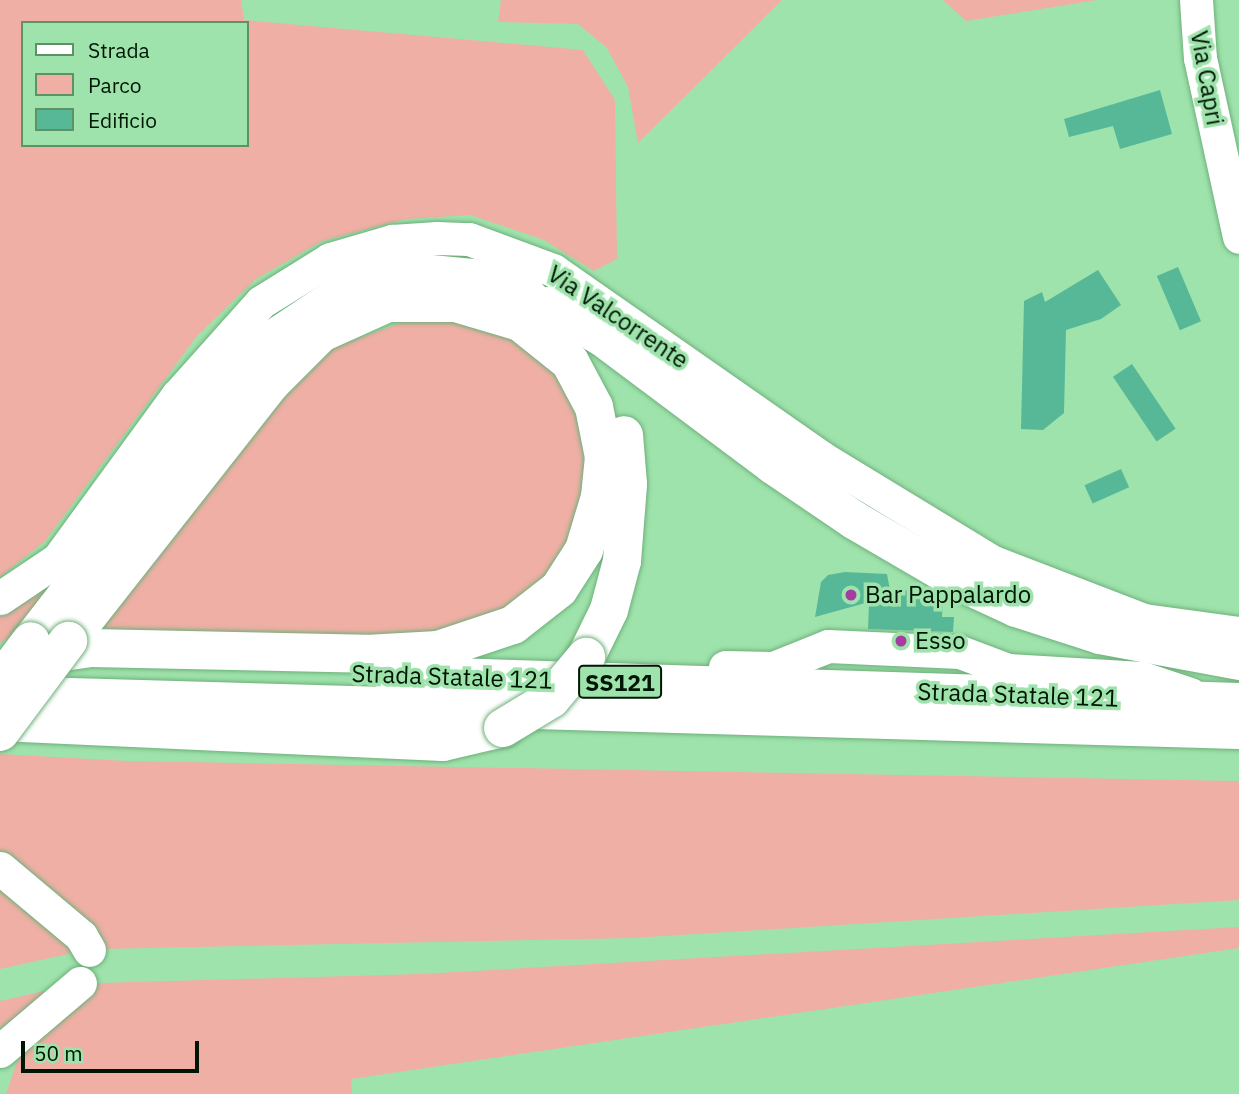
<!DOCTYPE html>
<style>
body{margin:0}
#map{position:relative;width:1239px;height:1094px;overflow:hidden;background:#9fe3ac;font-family:"IBM Plex Sans",sans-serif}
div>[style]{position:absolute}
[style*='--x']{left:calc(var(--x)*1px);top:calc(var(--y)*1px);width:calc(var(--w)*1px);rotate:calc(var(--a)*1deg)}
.green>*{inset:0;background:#efafa5}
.building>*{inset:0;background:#57b898;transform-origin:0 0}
.roads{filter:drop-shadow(0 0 2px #6fb07c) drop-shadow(0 0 2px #6fb07c)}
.minor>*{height:33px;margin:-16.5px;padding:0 16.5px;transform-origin:16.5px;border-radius:16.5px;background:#fff}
.major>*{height:38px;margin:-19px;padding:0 19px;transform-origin:19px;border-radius:19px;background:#fff}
.bridges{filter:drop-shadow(0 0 2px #6fb07c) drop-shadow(0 0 2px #6fb07c)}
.major-bridge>*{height:38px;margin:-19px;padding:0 19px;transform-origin:19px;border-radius:19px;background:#fff}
.dots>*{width:19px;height:19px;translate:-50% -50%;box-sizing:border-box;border:4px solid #9fe3ac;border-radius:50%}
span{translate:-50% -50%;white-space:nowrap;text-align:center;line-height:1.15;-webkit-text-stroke:7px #9fe3ac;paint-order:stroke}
.shield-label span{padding:2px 5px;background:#9fe3ac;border:2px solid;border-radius:5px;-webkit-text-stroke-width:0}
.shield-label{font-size:23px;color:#001604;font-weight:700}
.street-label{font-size:24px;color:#001604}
.poi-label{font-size:24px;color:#001604}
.left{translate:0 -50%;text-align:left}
.legend{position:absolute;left:21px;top:21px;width:228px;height:126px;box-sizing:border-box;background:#9fe3ac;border:2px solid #5f9169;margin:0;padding:9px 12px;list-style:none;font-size:21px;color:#001604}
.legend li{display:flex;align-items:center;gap:14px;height:35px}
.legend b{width:35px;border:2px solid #5f9169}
.scale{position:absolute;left:21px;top:1041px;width:178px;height:32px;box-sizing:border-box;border:4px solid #001604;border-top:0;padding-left:9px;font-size:21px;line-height:24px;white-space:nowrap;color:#001604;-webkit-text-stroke:5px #9fe3ac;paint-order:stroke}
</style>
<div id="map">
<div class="green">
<i style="clip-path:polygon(evenodd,0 0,241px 0,244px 20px,583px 50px,615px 100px,617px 259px,594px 271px,544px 240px,470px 215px,406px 219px,322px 241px,256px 279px,197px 336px,45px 541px,0 577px,0 0,23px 23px,247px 23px,247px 145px,23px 145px,23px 23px)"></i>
<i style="clip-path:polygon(501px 0,782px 0,638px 143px,628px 87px,607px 48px,578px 24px,498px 22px)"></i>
<i style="clip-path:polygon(943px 0,1097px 0,966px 21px)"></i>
<i style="clip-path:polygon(416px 317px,504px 328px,564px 374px,591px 449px,568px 553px,506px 614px,425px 639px,91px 639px,282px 391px,329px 349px)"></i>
<i style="clip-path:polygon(55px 581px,12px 636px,0 643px,0 612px)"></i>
<i style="clip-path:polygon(0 754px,128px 761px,1239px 781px,1239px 900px,633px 938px,102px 949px,0 856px)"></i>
<i style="clip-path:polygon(0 888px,77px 952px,0 969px)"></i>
<i style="clip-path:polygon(1239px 927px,1239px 948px,351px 1079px,352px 1094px,6px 1094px,21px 1050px,99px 983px,421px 974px)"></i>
<i style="clip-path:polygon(53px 989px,44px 1000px,0 1028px,0 1001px)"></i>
</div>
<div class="building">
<i style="clip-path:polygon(1160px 90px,1172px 134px,1120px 149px,1113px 126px,1069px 137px,1064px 119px)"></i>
<i style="left:1178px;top:267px;width:59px;height:23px;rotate:67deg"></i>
<i style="clip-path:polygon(1098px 270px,1121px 305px,1101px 319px,1066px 330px,1064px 413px,1043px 430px,1021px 429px,1024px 301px,1042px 292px,1045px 302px)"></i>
<i style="left:1132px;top:364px;width:78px;height:23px;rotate:56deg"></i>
<i style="left:1121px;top:469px;width:20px;height:40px;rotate:66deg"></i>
<i style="clip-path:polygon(845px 572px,887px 574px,890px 590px,933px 591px,943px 597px,942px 617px,954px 617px,953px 632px,868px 629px,869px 602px,815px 617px,821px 582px,828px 575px)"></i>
</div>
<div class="roads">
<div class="minor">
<i style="--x:1196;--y:0;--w:58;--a:86.1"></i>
<i style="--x:1200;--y:58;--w:183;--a:77.7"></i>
<i style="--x:0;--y:598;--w:70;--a:-33.9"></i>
<i style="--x:58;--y:559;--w:202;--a:-53.9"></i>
<i style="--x:177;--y:396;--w:126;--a:-48.2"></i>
<i style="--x:261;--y:302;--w:81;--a:-31.9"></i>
<i style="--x:330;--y:259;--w:65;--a:-16.2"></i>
<i style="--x:392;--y:241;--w:45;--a:-3.8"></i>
<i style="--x:437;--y:238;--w:32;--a:2"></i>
<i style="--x:469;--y:239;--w:90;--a:20.3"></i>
<i style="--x:553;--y:270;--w:328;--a:34.9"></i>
<i style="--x:822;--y:458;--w:200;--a:31.3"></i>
<i style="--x:993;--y:562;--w:162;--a:21"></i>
<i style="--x:1144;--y:620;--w:96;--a:7.8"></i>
<i style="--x:725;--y:667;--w:48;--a:1.2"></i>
<i style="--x:773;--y:668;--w:59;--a:-21.8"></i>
<i style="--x:828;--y:646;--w:132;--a:2.6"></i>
<i style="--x:960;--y:652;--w:51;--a:20.6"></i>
<i style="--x:1008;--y:670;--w:134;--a:3.4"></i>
<i style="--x:1142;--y:678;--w:51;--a:18.4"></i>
<i style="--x:0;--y:868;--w:106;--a:40"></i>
<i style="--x:81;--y:936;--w:16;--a:60"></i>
<i style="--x:0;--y:1051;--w:105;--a:-40.4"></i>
</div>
<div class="major">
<i style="--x:547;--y:306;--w:63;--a:29.4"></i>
<i style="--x:602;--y:337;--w:214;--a:36.8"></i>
<i style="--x:773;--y:465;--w:98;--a:34.2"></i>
<i style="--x:854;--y:520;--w:123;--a:30.3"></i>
<i style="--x:960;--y:582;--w:62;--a:24.9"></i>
<i style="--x:1016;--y:608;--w:88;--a:17.8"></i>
<i style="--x:1100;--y:635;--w:141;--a:10.6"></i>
<i style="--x:31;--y:641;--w:281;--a:-52.2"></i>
<i style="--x:203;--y:419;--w:101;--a:-49.4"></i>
<i style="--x:269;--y:342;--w:94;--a:-33.7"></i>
<i style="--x:347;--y:290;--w:66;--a:-15.9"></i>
<i style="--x:410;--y:272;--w:73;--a:5.5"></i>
<i style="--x:483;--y:279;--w:45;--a:19.7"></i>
<i style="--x:525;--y:294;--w:56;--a:44.3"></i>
<i style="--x:35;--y:656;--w:57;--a:-8.1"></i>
<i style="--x:91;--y:648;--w:275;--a:1.2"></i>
<i style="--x:366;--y:654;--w:72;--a:-3.2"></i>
<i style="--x:438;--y:650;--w:79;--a:-18.4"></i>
<i style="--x:513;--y:625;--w:58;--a:-38"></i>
<i style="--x:559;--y:589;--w:46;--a:-57.3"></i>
<i style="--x:584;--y:550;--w:55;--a:-73.2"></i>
<i style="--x:600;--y:497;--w:40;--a:-84.3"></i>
<i style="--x:604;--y:457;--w:51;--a:-101.3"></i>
<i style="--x:594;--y:407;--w:51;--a:-118.1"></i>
<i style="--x:570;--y:362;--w:64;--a:-141.3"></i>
<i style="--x:520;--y:322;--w:67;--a:-163.5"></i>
<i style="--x:456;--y:303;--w:68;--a:180"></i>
<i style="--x:388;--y:303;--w:73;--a:155.9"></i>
<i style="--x:321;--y:333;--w:71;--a:135"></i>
<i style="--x:271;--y:383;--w:328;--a:128.2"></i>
<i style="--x:586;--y:657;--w:52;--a:-63.9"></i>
<i style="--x:609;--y:610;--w:51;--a:-75.1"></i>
<i style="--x:622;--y:561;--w:77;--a:-85.5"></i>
<i style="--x:628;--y:484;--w:49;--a:-94.7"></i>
<i style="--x:391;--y:675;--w:848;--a:1.82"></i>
<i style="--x:0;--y:695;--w:1239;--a:1.62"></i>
<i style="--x:0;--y:722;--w:443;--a:2.6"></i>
<i style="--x:443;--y:742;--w:62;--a:-13.1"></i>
</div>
</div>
<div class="bridges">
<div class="major-bridge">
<i style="--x:0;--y:682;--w:51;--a:-52.9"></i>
<i style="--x:503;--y:728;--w:56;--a:-31.1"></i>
<i style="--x:551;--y:699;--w:55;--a:-50.2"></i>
<i style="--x:0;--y:732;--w:114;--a:-53.2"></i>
</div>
</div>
<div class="dots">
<i style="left:851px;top:595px;background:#a53da0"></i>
<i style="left:901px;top:641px;background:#a53da0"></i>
</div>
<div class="shield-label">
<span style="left:620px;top:682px">SS121</span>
</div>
<div class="street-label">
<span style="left:1207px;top:78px;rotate:80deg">Via Capri</span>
<span style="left:618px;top:317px;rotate:34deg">Via Valcorrente</span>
<span style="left:452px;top:677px;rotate:2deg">Strada Statale 121</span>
<span style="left:1018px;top:695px;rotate:2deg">Strada Statale 121</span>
</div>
<div class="poi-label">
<span class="left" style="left:865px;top:595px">Bar Pappalardo</span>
<span class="left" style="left:915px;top:641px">Esso</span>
</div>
<ul class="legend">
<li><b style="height:9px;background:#fff"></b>Strada</li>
<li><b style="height:19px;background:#efafa5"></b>Parco</li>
<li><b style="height:19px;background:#57b898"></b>Edificio</li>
</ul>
<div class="scale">50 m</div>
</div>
